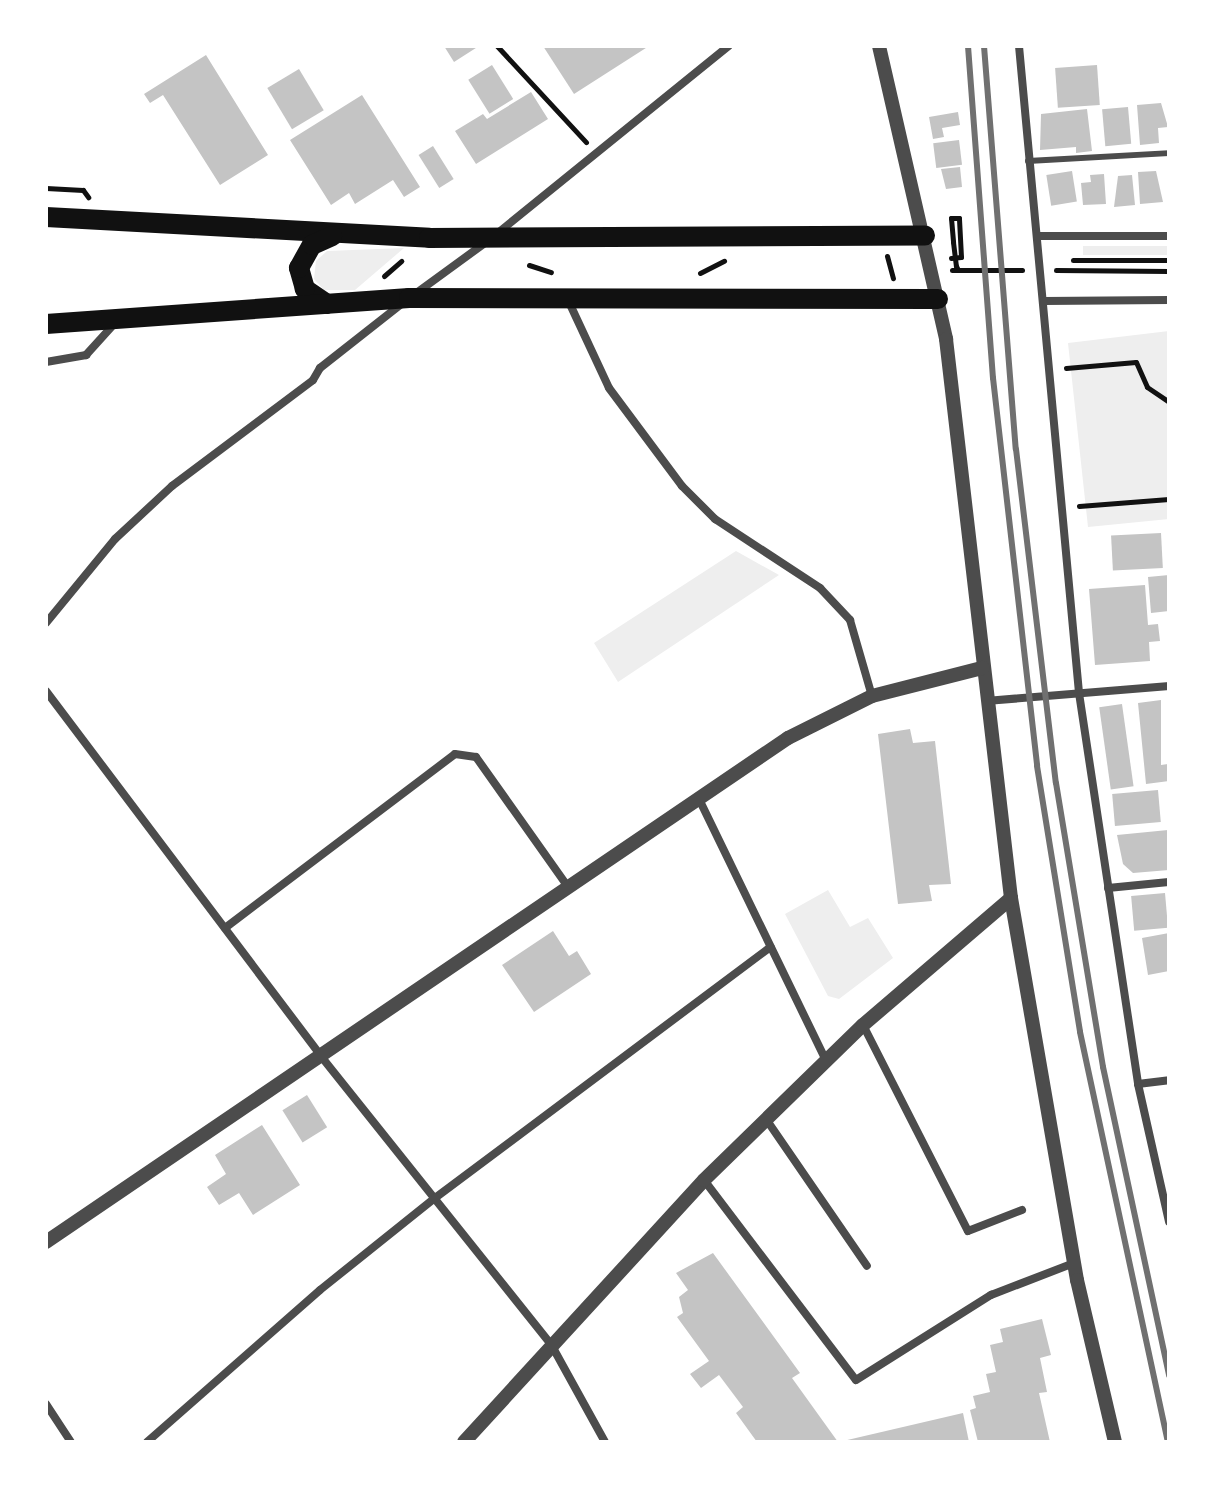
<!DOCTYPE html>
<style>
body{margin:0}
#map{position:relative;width:1215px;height:1488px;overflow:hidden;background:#fff;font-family:"Public Sans",sans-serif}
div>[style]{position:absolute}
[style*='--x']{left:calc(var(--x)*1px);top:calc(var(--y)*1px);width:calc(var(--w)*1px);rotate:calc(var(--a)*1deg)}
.green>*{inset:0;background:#eee;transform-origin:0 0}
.building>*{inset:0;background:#c4c4c4;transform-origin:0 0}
.path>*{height:5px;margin:-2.5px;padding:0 2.5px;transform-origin:2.5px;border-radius:2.5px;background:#111}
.service>*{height:6px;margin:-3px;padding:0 3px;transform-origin:3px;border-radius:3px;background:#4c4c4c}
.minor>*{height:8px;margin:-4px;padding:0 4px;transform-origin:4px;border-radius:4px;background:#4c4c4c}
.tertiary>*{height:14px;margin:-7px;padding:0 7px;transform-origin:7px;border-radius:7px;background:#4c4c4c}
.primary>*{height:20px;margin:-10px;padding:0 10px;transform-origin:10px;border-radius:10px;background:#111}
.rail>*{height:6px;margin:-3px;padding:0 3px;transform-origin:3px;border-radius:3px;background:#707070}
span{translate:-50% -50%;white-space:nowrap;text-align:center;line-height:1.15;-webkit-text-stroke:6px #fff;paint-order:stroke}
.frame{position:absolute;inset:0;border:48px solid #fff;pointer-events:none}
</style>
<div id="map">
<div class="green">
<i style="left:1083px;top:246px;width:86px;height:9px"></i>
<i style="clip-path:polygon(404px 248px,355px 290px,324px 290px,314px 279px,316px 261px,327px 251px)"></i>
<i style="clip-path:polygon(1169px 331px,1169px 519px,1088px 527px,1068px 343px)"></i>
<i style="clip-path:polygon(736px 551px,779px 575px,618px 682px,594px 643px)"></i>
<i style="clip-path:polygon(828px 890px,850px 927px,868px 918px,893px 958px,839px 999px,828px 996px,785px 914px)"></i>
</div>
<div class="building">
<i style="clip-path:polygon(444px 46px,479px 46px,454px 62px)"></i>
<i style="clip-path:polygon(543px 46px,649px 46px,574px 94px)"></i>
<i style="clip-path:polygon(206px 55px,268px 155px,220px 185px,163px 95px,150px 103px,144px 94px)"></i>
<i style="left:492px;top:65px;width:40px;height:28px;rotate:58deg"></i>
<i style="left:1097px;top:65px;width:40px;height:42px;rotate:86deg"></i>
<i style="left:299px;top:69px;width:48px;height:37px;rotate:59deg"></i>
<i style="clip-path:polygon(531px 92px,548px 119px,476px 164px,455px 131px,483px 114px,487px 119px)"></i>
<i style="clip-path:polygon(362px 95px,420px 187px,404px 197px,393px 180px,355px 204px,349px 193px,331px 205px,290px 140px)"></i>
<i style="clip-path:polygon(1161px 103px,1168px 127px,1158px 128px,1159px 143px,1140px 145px,1137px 105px)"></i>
<i style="left:1128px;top:107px;width:37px;height:26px;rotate:85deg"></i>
<i style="clip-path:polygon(1087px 109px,1092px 151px,1076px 153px,1076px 147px,1040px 150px,1041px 114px)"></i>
<i style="clip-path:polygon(958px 112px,960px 125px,942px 128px,944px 137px,933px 139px,929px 117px)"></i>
<i style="left:959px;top:140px;width:25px;height:26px;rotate:83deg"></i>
<i style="left:433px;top:146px;width:39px;height:17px;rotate:58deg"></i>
<i style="clip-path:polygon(960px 167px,962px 187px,946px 189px,941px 169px)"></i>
<i style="left:1072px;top:171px;width:31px;height:26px;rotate:81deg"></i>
<i style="clip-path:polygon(1156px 171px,1163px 202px,1140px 204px,1138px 172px)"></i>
<i style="clip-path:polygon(1104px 174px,1106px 204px,1083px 205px,1081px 183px,1091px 182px,1090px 175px)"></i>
<i style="clip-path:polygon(1132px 175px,1135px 205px,1114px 207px,1118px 176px)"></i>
<i style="left:1161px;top:533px;width:35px;height:50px;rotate:87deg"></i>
<i style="clip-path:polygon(1169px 575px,1169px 611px,1151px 613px,1148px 577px)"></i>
<i style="clip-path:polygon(1145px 585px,1148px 625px,1158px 624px,1160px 641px,1149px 642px,1150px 661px,1095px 665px,1089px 589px)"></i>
<i style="clip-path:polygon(1161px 700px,1161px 765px,1168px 764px,1169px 781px,1146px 784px,1138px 703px)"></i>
<i style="left:1122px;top:704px;width:83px;height:23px;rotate:82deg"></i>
<i style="clip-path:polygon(910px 729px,913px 743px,935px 741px,951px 884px,929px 885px,932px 901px,898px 904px,878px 734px)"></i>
<i style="left:1158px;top:790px;width:32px;height:46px;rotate:85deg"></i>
<i style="clip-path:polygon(1168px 830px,1169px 870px,1133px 873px,1123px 864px,1117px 835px)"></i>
<i style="left:1165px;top:893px;width:35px;height:34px;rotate:85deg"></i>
<i style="clip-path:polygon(553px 931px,569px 956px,577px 951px,591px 974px,534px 1012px,502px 965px)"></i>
<i style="clip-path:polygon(1169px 933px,1169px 971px,1148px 975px,1142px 938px)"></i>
<i style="left:307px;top:1095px;width:38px;height:29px;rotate:58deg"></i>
<i style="clip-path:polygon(262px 1125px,300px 1185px,253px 1215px,239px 1193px,219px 1205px,207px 1187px,226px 1174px,215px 1155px)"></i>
<i style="clip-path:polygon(713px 1253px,800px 1373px,792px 1378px,838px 1442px,757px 1442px,736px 1413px,743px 1407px,719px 1375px,701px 1388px,690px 1374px,709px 1361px,677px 1317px,683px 1313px,679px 1297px,688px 1290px,676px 1273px)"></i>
<i style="clip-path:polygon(1042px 1319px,1051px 1355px,1040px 1358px,1047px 1392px,1039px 1393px,1050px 1442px,978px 1442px,970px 1410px,976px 1408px,973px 1396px,990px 1392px,986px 1374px,996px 1372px,990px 1345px,1003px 1342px,1000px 1329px)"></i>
<i style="clip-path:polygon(963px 1413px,969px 1442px,843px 1442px,843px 1441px)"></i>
</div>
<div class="path">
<i style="--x:497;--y:46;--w:131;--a:47.2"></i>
<i style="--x:46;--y:188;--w:37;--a:3"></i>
<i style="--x:83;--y:190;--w:9;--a:54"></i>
<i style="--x:887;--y:256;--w:23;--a:75"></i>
<i style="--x:951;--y:258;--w:10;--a:-6"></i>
<i style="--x:961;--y:257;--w:39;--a:-93"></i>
<i style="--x:959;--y:218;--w:8;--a:180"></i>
<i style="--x:951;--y:218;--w:24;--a:85"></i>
<i style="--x:953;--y:242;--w:24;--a:83"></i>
<i style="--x:956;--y:266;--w:4;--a:63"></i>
<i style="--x:1073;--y:260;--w:96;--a:0"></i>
<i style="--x:529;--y:265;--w:23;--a:18"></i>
<i style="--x:952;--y:270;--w:70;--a:0"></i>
<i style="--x:1056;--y:270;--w:113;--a:0.5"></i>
<i style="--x:700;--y:273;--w:27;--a:-27"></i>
<i style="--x:384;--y:276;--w:23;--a:-41"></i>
<i style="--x:1066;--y:368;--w:70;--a:-4.9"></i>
<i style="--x:1136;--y:362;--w:27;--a:66"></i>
<i style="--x:1147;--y:387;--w:27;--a:34"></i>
<i style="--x:1079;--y:506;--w:90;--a:-4.4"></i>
</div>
<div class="service">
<i style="--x:1028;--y:161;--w:141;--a:-3.2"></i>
</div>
<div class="minor">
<i style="--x:1019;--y:46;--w:650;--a:84.7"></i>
<i style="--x:1079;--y:693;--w:395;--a:81.4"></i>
<i style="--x:1138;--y:1084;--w:141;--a:77.3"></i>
<i style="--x:499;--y:232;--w:296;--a:-39"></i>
<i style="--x:1037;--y:236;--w:132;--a:0"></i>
<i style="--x:415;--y:294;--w:87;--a:-36.1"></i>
<i style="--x:568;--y:300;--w:97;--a:65"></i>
<i style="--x:609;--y:388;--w:122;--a:53.3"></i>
<i style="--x:682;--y:486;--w:47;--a:45"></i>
<i style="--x:715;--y:519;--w:126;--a:33.3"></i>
<i style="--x:820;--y:588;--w:44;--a:46.8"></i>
<i style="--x:850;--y:620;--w:79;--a:73.9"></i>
<i style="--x:1044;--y:301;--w:125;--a:-0.5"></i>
<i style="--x:46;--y:362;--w:41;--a:-9.9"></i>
<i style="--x:86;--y:355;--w:43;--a:-47.8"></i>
<i style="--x:46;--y:623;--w:109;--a:-50.6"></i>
<i style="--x:115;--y:539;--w:78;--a:-42.9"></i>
<i style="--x:172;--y:486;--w:176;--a:-36.9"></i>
<i style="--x:313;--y:380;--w:14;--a:-60"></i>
<i style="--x:320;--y:368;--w:107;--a:-38.2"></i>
<i style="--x:46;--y:691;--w:456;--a:53"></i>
<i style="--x:320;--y:1055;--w:372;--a:51.4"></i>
<i style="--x:552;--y:1346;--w:110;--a:61.1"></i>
<i style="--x:986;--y:701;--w:184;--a:-4.7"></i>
<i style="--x:699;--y:799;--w:291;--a:64.1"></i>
<i style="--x:1108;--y:888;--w:61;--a:-5.6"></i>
<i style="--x:225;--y:928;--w:288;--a:-37.1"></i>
<i style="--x:455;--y:754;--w:21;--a:8"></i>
<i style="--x:476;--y:757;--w:159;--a:54.7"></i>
<i style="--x:863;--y:1025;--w:231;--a:63"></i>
<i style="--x:968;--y:1231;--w:58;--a:-21.3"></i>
<i style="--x:1138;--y:1084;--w:31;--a:-7"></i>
<i style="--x:766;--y:1119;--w:178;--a:55.5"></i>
<i style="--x:704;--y:1180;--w:251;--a:52.8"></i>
<i style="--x:856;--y:1380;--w:160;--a:-32.2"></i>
<i style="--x:991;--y:1295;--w:89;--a:-21.1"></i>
<i style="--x:46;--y:1404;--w:45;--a:56.7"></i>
<i style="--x:147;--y:1442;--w:230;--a:-41.3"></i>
<i style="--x:320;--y:1290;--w:147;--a:-38.7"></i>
<i style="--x:435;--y:1198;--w:419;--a:-36.8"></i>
</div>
<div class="tertiary">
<i style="--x:879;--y:46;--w:301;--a:77.1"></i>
<i style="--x:946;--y:339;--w:563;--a:83.37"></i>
<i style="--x:1011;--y:898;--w:388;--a:80.2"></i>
<i style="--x:1077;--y:1280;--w:166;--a:76.8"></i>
<i style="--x:46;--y:1242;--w:897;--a:-34.19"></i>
<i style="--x:788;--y:738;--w:94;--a:-26.6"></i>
<i style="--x:872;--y:696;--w:114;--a:-14.3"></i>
<i style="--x:464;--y:1442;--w:355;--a:-47.5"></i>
<i style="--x:704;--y:1180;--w:222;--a:-44.3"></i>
<i style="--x:863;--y:1025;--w:195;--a:-40.6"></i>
</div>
<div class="primary">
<i style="--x:46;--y:217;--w:384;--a:3.1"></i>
<i style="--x:429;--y:238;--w:496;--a:-0.3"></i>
<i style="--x:327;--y:304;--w:27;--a:-146"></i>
<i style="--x:305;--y:289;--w:22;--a:-106"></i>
<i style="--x:299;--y:268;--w:26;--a:-61"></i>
<i style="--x:312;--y:245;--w:22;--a:-24"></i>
<i style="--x:46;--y:324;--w:364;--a:-4.1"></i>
<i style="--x:409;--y:298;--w:529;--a:0.11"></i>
</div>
<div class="rail">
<i style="--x:968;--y:46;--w:333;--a:85.7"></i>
<i style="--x:993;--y:378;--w:390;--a:83.5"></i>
<i style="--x:1037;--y:766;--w:269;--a:80.8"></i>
<i style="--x:1080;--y:1032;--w:419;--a:77.9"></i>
<i style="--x:984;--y:46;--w:404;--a:85.5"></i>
<i style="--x:1016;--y:449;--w:336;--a:83.2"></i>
<i style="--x:1056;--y:783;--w:288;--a:80.6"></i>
<i style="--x:1103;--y:1067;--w:316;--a:77.9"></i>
</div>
<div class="frame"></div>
</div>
